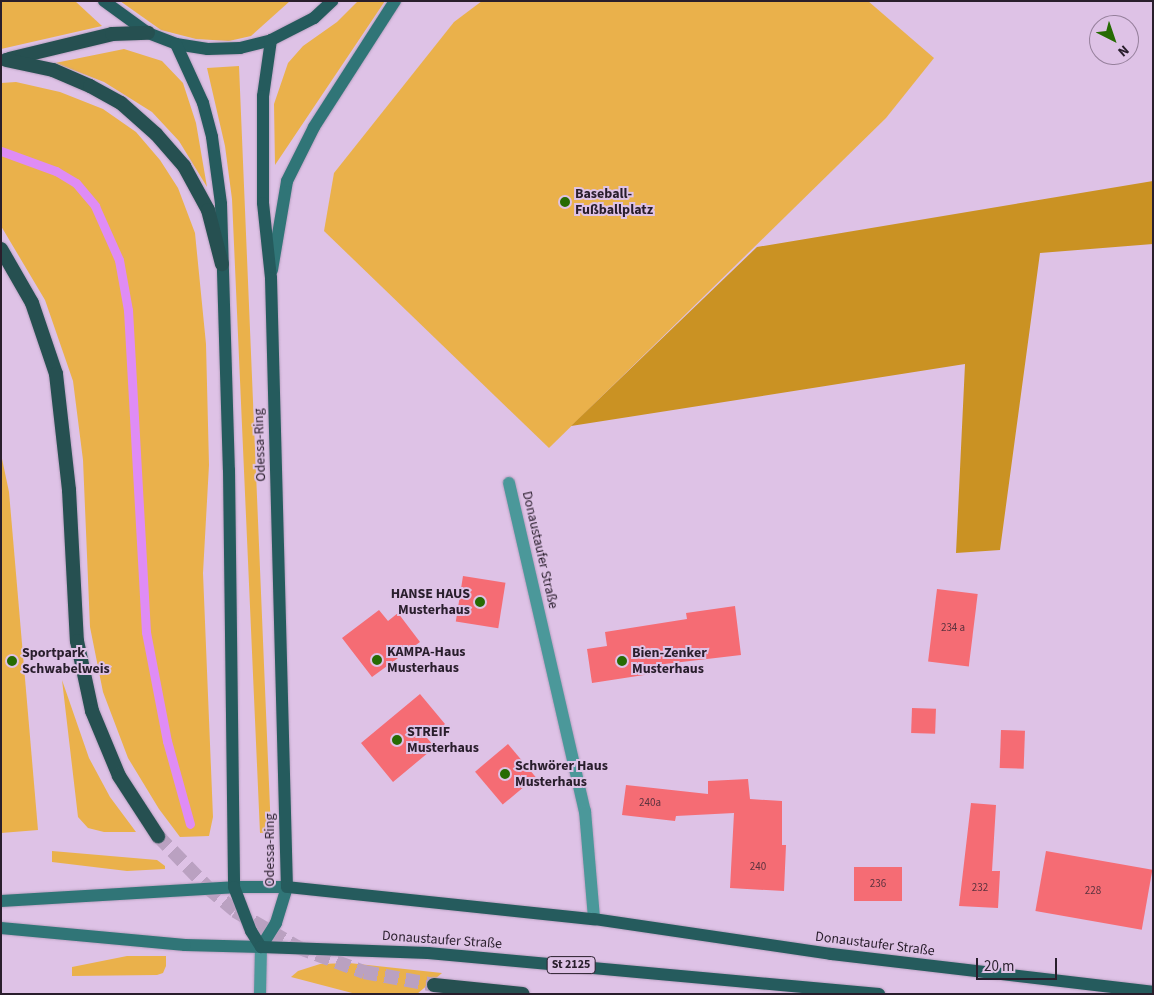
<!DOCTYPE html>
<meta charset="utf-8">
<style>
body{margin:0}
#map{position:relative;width:1154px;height:995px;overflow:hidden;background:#dec2e6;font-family:"Source Sans 3",sans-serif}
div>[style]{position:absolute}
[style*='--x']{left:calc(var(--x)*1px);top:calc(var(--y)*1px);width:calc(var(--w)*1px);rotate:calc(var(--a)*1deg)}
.green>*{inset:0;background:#eab14b}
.forest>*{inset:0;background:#ca9223}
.stream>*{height:9px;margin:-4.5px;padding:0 4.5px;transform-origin:4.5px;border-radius:4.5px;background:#df8cf5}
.building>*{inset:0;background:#f56c74;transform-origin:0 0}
.trunk-tunnel>*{height:14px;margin-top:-7px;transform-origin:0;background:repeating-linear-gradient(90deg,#baa1c1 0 14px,transparent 0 21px)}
.roads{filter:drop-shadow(0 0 1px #baa1c1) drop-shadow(0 0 1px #baa1c1)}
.minor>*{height:12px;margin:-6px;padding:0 6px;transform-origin:6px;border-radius:6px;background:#4b989a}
.secondary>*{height:12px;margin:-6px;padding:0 6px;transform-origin:6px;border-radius:6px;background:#307577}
.primary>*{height:12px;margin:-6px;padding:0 6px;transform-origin:6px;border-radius:6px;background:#255b5d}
.trunk>*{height:14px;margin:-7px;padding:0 7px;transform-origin:7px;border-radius:7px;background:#265051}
.dots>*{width:14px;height:14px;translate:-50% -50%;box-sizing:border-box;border:2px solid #dec2e6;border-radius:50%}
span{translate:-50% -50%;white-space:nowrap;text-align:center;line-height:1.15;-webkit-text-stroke:4px #dec2e6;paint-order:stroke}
.number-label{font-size:11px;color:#5c323e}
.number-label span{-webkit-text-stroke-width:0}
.shield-label span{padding:1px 4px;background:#dec2e6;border:1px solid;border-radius:4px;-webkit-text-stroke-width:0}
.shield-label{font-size:12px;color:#291e2c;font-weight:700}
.poi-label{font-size:14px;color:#291e2c;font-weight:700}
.left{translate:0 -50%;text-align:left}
.right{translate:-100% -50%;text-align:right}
.street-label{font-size:14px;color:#291e2c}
.frame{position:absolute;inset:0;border:2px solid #291e2c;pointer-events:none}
.north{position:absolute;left:1089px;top:15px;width:50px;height:50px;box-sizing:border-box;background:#dec2e6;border:1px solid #96809c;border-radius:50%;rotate:139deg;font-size:14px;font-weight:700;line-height:20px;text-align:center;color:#291e2c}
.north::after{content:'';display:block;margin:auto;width:18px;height:22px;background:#266b03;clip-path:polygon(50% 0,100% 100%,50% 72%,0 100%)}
.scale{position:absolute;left:976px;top:958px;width:81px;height:22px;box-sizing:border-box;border:2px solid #291e2c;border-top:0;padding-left:6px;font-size:15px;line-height:18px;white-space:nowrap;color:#291e2c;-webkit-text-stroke:4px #dec2e6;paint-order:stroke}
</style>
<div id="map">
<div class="green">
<i style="clip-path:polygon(1px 1px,75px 1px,102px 26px,1px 49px)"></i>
<i style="clip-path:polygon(120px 1px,290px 1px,251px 36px,229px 41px,196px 39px,161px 30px)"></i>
<i style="clip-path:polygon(358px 1px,385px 1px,275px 165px,274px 104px,288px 63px,303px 46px,337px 22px)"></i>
<i style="clip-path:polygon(482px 1px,868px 1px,934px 58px,886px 118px,549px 448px,324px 231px,334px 173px,454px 22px)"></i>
<i style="clip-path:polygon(124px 49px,162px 61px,183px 83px,196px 123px,207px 187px,179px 141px,152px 112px,104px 82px,55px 63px)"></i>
<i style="clip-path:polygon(239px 66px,271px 832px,260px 833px,232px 199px,225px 146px,207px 68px)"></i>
<i style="clip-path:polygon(16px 82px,60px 92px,103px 109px,136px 132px,160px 160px,178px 188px,195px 233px,206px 344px,209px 465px,203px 573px,213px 817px,209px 836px,180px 837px,159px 809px,128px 758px,103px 692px,90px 627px,83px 460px,73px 381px,45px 300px,1px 226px,1px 83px)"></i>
<i style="clip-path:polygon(1px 454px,9px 492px,38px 830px,1px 833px)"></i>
<i style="clip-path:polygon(62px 680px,89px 758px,110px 797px,136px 832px,104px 832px,88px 828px,78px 817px)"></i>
<i style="clip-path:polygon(52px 851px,157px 860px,165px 866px,165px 869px,127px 871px,52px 862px)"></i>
<i style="clip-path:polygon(127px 956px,166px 956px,166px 966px,163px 973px,157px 975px,72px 976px,72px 967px)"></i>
<i style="clip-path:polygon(349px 963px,442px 973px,417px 994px,356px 994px,291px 977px,298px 971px,320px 964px)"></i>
</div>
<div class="forest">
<i style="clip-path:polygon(1153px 181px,1153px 244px,1040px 253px,1000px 550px,956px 553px,965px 364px,571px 426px,757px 247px)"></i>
</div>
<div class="stream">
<i style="--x:1;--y:151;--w:59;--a:20"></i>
<i style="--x:56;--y:171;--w:23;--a:31"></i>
<i style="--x:76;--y:183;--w:30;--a:50"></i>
<i style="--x:95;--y:206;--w:59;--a:66"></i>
<i style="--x:119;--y:260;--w:51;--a:79.8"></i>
<i style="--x:128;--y:310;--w:323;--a:86.8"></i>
<i style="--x:146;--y:632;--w:111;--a:79.1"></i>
<i style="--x:167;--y:741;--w:86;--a:74.5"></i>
</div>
<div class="building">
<i style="left:463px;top:576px;width:43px;height:46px;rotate:9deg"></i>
<i style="left:937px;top:589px;width:41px;height:73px;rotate:7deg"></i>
<i style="clip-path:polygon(735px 606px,741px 655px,656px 665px,657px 673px,592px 683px,587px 649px,607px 646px,605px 632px,687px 619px,686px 613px)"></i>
<i style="clip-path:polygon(379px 610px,388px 621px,398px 613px,420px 642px,372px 677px,342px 638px)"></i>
<i style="clip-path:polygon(420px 694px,445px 724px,427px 738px,435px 747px,393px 782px,361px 743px)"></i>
<i style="left:912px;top:708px;width:24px;height:25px;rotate:2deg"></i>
<i style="left:1001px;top:730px;width:24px;height:38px;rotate:2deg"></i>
<i style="left:508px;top:744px;width:43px;height:43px;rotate:50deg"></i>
<i style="clip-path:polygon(748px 779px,750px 799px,782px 801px,782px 845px,786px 845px,784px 891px,730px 888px,734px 813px,676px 816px,675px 821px,622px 815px,626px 785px,708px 794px,708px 781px)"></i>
<i style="clip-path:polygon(971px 803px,996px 805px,992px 871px,1000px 871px,998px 908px,959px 906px)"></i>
<i style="left:1046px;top:851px;width:108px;height:61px;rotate:10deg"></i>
<i style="left:854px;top:867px;width:48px;height:34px"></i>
</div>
<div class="trunk-tunnel">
<i style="--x:158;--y:836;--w:72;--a:46.1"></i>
<i style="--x:208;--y:888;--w:35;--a:40"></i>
<i style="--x:235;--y:911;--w:72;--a:30.1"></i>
<i style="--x:297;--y:947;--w:72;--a:20.5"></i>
<i style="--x:364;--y:972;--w:71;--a:10.5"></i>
</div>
<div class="roads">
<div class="minor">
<i style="--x:509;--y:483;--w:337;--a:77"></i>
<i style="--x:585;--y:811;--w:108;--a:85.2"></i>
<i style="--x:260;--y:994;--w:47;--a:-88.8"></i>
</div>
<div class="secondary">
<i style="--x:272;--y:270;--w:90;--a:-80.4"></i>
<i style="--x:287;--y:181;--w:60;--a:-63.4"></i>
<i style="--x:314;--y:127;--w:150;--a:-57.3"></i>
<i style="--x:1;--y:901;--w:233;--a:-3.4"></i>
<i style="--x:234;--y:887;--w:53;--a:0"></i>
<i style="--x:287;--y:887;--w:38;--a:107"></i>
<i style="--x:276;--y:923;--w:28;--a:122"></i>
<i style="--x:261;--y:947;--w:76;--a:-178.5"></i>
<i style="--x:185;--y:945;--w:185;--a:-174.7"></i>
</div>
<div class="primary">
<i style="--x:104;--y:1;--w:54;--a:36"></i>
<i style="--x:148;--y:33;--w:30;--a:21"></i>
<i style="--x:176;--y:44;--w:32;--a:9"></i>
<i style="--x:208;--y:49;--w:32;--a:-2"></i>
<i style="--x:240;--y:48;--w:32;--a:-14"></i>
<i style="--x:271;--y:40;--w:48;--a:-27.1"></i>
<i style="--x:314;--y:18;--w:25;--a:-43"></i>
<i style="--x:271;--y:40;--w:57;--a:98.1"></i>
<i style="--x:263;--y:96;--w:107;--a:90"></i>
<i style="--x:263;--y:203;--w:75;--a:83.9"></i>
<i style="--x:271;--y:278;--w:609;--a:88.5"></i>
<i style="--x:287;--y:887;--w:309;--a:6"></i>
<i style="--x:594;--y:919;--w:240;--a:8.4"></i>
<i style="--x:831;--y:954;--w:324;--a:6.7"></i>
<i style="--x:176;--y:44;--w:65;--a:65.4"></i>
<i style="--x:203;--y:103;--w:35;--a:75"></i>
<i style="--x:212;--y:137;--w:68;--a:82.3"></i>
<i style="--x:221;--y:204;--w:266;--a:88.3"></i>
<i style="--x:229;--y:470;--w:417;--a:89.3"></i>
<i style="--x:234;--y:887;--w:47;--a:68.9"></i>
<i style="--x:251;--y:931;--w:19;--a:58"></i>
<i style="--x:261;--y:947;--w:167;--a:2.1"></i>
<i style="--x:428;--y:953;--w:453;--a:5.2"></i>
</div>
<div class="trunk">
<i style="--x:9;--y:59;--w:106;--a:-13.6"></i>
<i style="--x:112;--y:34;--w:36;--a:-2"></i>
<i style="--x:6;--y:60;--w:48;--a:12"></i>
<i style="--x:53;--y:70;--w:40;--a:23.4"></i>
<i style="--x:90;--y:86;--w:35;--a:29"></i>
<i style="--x:121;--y:103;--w:47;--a:41.5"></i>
<i style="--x:156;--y:134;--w:43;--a:48.8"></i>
<i style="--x:184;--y:166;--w:50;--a:61.4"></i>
<i style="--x:208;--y:210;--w:56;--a:75.5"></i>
<i style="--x:1;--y:249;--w:62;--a:60.1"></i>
<i style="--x:32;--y:303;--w:75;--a:71.3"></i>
<i style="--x:56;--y:374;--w:117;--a:83.6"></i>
<i style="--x:69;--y:490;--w:151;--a:87"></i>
<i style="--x:77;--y:641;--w:72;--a:77.9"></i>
<i style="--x:92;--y:711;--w:70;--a:67.4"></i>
<i style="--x:119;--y:776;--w:72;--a:57"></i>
<i style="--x:434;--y:985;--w:89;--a:5.8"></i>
</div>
</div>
<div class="dots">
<i style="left:565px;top:202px;background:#266b03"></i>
<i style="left:480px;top:602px;background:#266b03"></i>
<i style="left:377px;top:660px;background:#266b03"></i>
<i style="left:12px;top:661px;background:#266b03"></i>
<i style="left:622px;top:661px;background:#266b03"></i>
<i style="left:397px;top:740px;background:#266b03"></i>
<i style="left:505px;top:774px;background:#266b03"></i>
</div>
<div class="number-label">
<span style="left:953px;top:628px">234 a</span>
<span style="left:650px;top:803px">240a</span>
<span style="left:758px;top:867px">240</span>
<span style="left:878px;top:884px">236</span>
<span style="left:980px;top:888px">232</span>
<span style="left:1093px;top:891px">228</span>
</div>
<div class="shield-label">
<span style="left:571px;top:965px">St 2125</span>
</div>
<div class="poi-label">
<span class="left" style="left:575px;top:202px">Baseball-<br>Fußballplatz</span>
<span class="right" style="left:470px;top:602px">HANSE HAUS<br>Musterhaus</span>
<span class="left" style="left:387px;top:660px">KAMPA-Haus<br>Musterhaus</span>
<span class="left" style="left:22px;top:661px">Sportpark<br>Schwabelweis</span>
<span class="left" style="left:632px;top:661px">Bien-Zenker<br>Musterhaus</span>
<span class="left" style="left:407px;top:740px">STREIF<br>Musterhaus</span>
<span class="left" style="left:515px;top:774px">Schwörer Haus<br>Musterhaus</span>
</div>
<div class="street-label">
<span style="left:260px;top:445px;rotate:-92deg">Odessa-Ring</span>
<span style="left:540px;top:550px;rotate:77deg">Donaustaufer Straße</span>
<span style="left:270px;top:850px;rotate:-90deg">Odessa-Ring</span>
<span style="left:442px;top:940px;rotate:4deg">Donaustaufer Straße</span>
<span style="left:875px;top:944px;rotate:7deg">Donaustaufer Straße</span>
</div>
<div class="frame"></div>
<div class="north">N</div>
<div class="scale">20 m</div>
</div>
